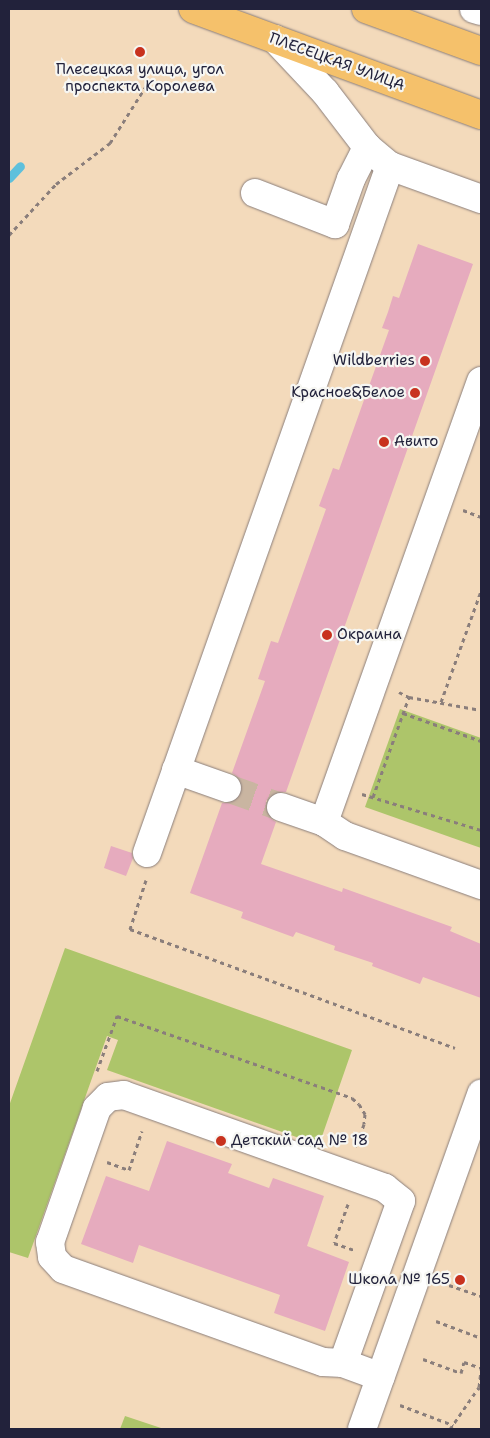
<!DOCTYPE html>
<meta charset="utf-8">
<style>
body{margin:0}
#map{position:relative;width:490px;height:1438px;overflow:hidden;background:#f3dabb;font-family:"Shantell Sans",sans-serif}
div>[style]{position:absolute}
[style*='--x']{left:calc(var(--x)*1px);top:calc(var(--y)*1px);width:calc(var(--w)*1px);rotate:calc(var(--a)*1deg)}
.green>*{inset:0;background:#adc56a}
.stream>*{height:9px;margin:-4.5px;padding:0 4.5px;transform-origin:4.5px;border-radius:4.5px;background:#5ec0dc}
.building>*{inset:0;background:#e6abbe}
.minor-tunnel>*{height:28px;margin-top:-14px;transform-origin:0;background:repeating-linear-gradient(90deg,#c9b5a1 0 28px,transparent 0 42px)}
.path>*{height:3px;margin-top:-1.5px;transform-origin:0;background:repeating-linear-gradient(90deg,#8a7e7b 0 4px,transparent 0 8px)}
.roads{filter:drop-shadow(0 0 1px #8a7e7b) drop-shadow(0 0 1px #8a7e7b)}
.minor>*{height:28px;margin:-14px;padding:0 14px;transform-origin:14px;border-radius:14px;background:#fff}
.major>*{height:28px;margin:-14px;padding:0 14px;transform-origin:14px;border-radius:14px;background:#f5c16b}
.dots>*{width:14px;height:14px;translate:-50% -50%;box-sizing:border-box;border:2px solid #f6f6f2;border-radius:50%}
span{translate:-50% -50%;white-space:nowrap;text-align:center;line-height:1.15;-webkit-text-stroke:4.5px #f6f6f2;paint-order:stroke}
.street-label{font-size:15px;color:#22223b}
.poi-label{font-size:15px;color:#22223b}
.right{translate:-100% -50%;text-align:right}
.left{translate:0 -50%;text-align:left}
.frame{position:absolute;inset:0;border:10px solid #22223b;pointer-events:none}
</style>
<div id="map">
<div class="green">
<i style="clip-path:polygon(400px 709px,481px 738px,481px 848px,365px 807px)"></i>
<i style="clip-path:polygon(65px 948px,352px 1050px,319px 1145px,107px 1070px,118px 1040px,107px 1036px,28px 1258px,9px 1252px,9px 1106px)"></i>
<i style="clip-path:polygon(125px 1416px,164px 1429px,120px 1429px)"></i>
</div>
<div class="stream">
<i style="--x:9;--y:178;--w:16;--a:-47"></i>
</div>
<div class="building">
<i style="clip-path:polygon(418px 244px,473px 264px,286px 792px,278px 792px,271px 795px,266px 801px,266px 810px,270px 818px,276px 822px,261px 864px,342px 892px,343px 888px,452px 927px,450px 931px,481px 944px,481px 998px,423px 977px,420px 984px,372px 966px,373px 963px,334px 950px,335px 946px,296px 932px,293px 937px,241px 918px,243px 912px,190px 893px,222px 803px,229px 803px,237px 800px,242px 793px,242px 785px,239px 778px,232px 773px,265px 681px,258px 679px,271px 641px,278px 643px,326px 509px,319px 506px,333px 468px,339px 470px,389px 330px,382px 328px,388px 312px,393px 296px,399px 298px)"></i>
<i style="clip-path:polygon(111px 846px,132px 853px,133px 858px,126px 876px,104px 868px)"></i>
<i style="clip-path:polygon(167px 1141px,232px 1164px,228px 1173px,269px 1188px,273px 1178px,324px 1196px,307px 1246px,349px 1262px,325px 1331px,274px 1313px,280px 1295px,139px 1245px,133px 1263px,81px 1244px,106px 1176px,149px 1191px)"></i>
</div>
<div class="minor-tunnel">
<i style="--x:227;--y:788;--w:57;--a:19.4"></i>
</div>
<div class="path">
<i style="--x:9;--y:235;--w:69;--a:-47.3"></i>
<i style="--x:56;--y:184;--w:68;--a:-37.2"></i>
<i style="--x:110;--y:143;--w:71;--a:-57.7"></i>
<i style="--x:463;--y:510;--w:19;--a:21"></i>
<i style="--x:399;--y:692;--w:11;--a:27"></i>
<i style="--x:409;--y:697;--w:73;--a:10.2"></i>
<i style="--x:441;--y:702;--w:118;--a:-70.2"></i>
<i style="--x:403;--y:713;--w:83;--a:19.7"></i>
<i style="--x:362;--y:794;--w:124;--a:16.8"></i>
<i style="--x:373;--y:797;--w:106;--a:-70.2"></i>
<i style="--x:146;--y:880;--w:52;--a:108.1"></i>
<i style="--x:130;--y:929;--w:346;--a:20.1"></i>
<i style="--x:97;--y:1071;--w:59;--a:-70"></i>
<i style="--x:117;--y:1016;--w:249;--a:19.2"></i>
<i style="--x:352;--y:1098;--w:9;--a:41"></i>
<i style="--x:359;--y:1104;--w:12;--a:59"></i>
<i style="--x:365;--y:1114;--w:10;--a:96"></i>
<i style="--x:364;--y:1124;--w:24;--a:109"></i>
<i style="--x:107;--y:1162;--w:23;--a:20"></i>
<i style="--x:129;--y:1170;--w:41;--a:-71.6"></i>
<i style="--x:348;--y:1204;--w:41;--a:109.7"></i>
<i style="--x:334;--y:1243;--w:21;--a:19"></i>
<i style="--x:449;--y:1285;--w:34;--a:19"></i>
<i style="--x:436;--y:1321;--w:48;--a:20.7"></i>
<i style="--x:423;--y:1359;--w:40;--a:20.2"></i>
<i style="--x:461;--y:1373;--w:11;--a:-75"></i>
<i style="--x:464;--y:1362;--w:18;--a:19"></i>
<i style="--x:479;--y:1387;--w:17;--a:-83"></i>
<i style="--x:400;--y:1405;--w:57;--a:20.7"></i>
<i style="--x:450;--y:1429;--w:51;--a:-55.4"></i>
<i style="--x:479;--y:1387;--w:3;--a:45"></i>
</div>
<div class="roads">
<div class="minor">
<i style="--x:474;--y:9;--w:7;--a:16"></i>
<i style="--x:275;--y:39;--w:73;--a:46.7"></i>
<i style="--x:325;--y:92;--w:69;--a:52.6"></i>
<i style="--x:367;--y:147;--w:30;--a:40"></i>
<i style="--x:390;--y:166;--w:97;--a:19.9"></i>
<i style="--x:255;--y:193;--w:86;--a:21.2"></i>
<i style="--x:335;--y:224;--w:48;--a:-70.4"></i>
<i style="--x:351;--y:179;--w:36;--a:-63"></i>
<i style="--x:176;--y:770;--w:54;--a:19.4"></i>
<i style="--x:281;--y:807;--w:46;--a:19.2"></i>
<i style="--x:324;--y:822;--w:25;--a:34"></i>
<i style="--x:345;--y:836;--w:145;--a:19.8"></i>
<i style="--x:324;--y:822;--w:468;--a:-70.4"></i>
<i style="--x:147;--y:853;--w:729;--a:-70.52"></i>
<i style="--x:343;--y:1363;--w:172;--a:-70.3"></i>
<i style="--x:401;--y:1201;--w:21;--a:-141"></i>
<i style="--x:385;--y:1188;--w:277;--a:-160.4"></i>
<i style="--x:124;--y:1095;--w:16;--a:173"></i>
<i style="--x:108;--y:1097;--w:16;--a:135"></i>
<i style="--x:97;--y:1108;--w:142;--a:109.3"></i>
<i style="--x:50;--y:1242;--w:15;--a:82"></i>
<i style="--x:52;--y:1257;--w:16;--a:47"></i>
<i style="--x:63;--y:1269;--w:276;--a:19.7"></i>
<i style="--x:323;--y:1362;--w:20;--a:3"></i>
<i style="--x:343;--y:1363;--w:40;--a:20.2"></i>
<i style="--x:362;--y:1429;--w:356;--a:-70.4"></i>
</div>
<div class="major">
<i style="--x:193;--y:9;--w:307;--a:20.2"></i>
<i style="--x:366;--y:9;--w:122;--a:20.1"></i>
</div>
</div>
<div class="dots">
<i style="left:140px;top:52px;background:#c8321e"></i>
<i style="left:425px;top:361px;background:#c8321e"></i>
<i style="left:415px;top:393px;background:#c8321e"></i>
<i style="left:384px;top:442px;background:#c8321e"></i>
<i style="left:327px;top:635px;background:#c8321e"></i>
<i style="left:221px;top:1141px;background:#c8321e"></i>
<i style="left:460px;top:1280px;background:#c8321e"></i>
</div>
<div class="street-label">
<span style="left:337px;top:62px;rotate:20deg">ПЛЕСЕЦКАЯ УЛИЦА</span>
</div>
<div class="poi-label">
<span style="left:140px;top:78px">Плесецкая улица, угол<br>проспекта Королева</span>
<span class="right" style="left:415px;top:361px">Wildberries</span>
<span class="right" style="left:405px;top:393px">Красное&amp;Белое</span>
<span class="left" style="left:394px;top:442px">Авито</span>
<span class="left" style="left:337px;top:635px">Окраина</span>
<span class="left" style="left:231px;top:1141px">Детский сад № 18</span>
<span class="right" style="left:450px;top:1280px">Школа № 165</span>
</div>
<div class="frame"></div>
</div>
